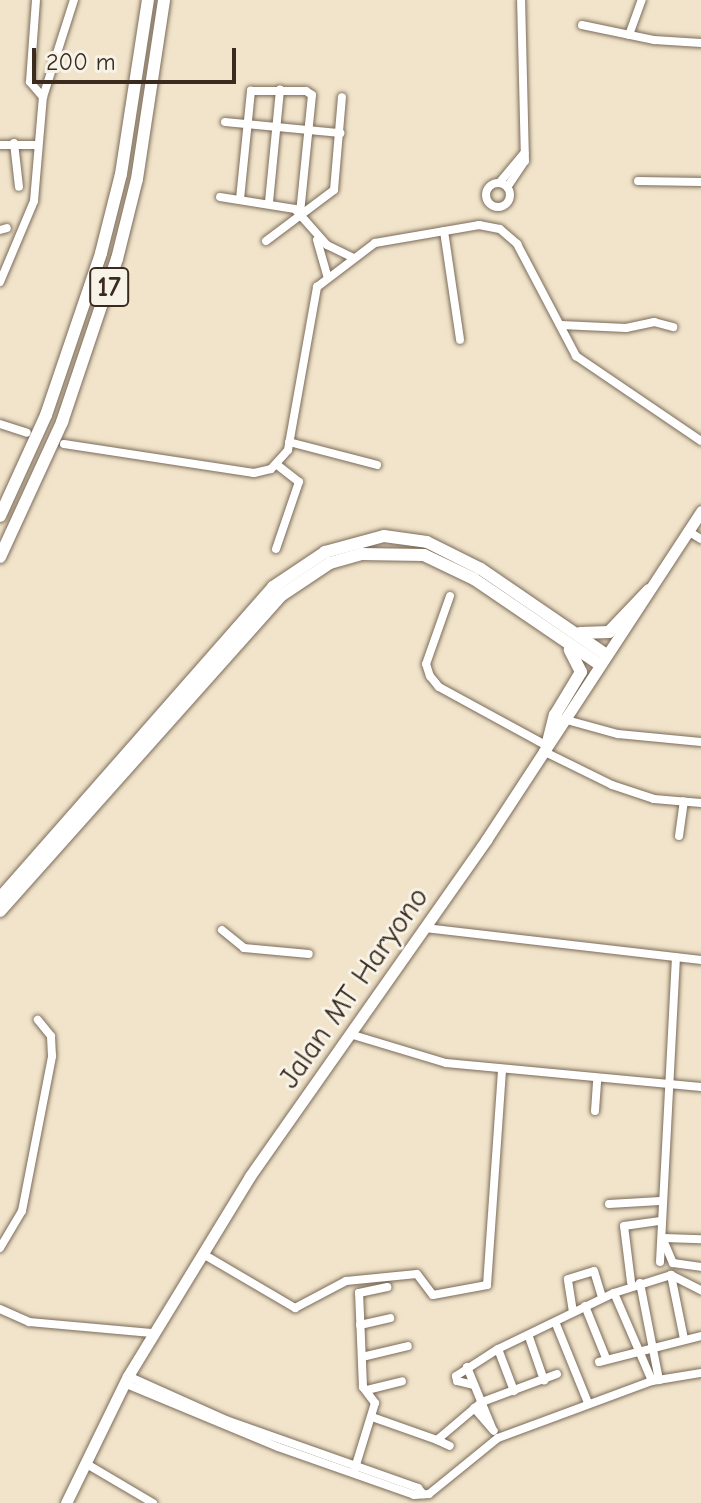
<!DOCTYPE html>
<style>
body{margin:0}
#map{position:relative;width:701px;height:1503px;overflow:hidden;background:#f1e4ca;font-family:"Comic Neue",sans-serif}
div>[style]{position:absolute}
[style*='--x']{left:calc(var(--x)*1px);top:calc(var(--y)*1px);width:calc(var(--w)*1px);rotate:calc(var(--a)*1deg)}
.roads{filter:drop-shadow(0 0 2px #7b6b5a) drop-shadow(0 0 2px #7b6b5a)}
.minor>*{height:8px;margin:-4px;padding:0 4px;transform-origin:4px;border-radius:4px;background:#fff}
.minor>.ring{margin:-4px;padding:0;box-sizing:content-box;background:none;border:8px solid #fff;border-radius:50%}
.major>*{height:11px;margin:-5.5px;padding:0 5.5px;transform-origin:5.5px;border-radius:5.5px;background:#fff}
.highway>*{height:12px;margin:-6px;padding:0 6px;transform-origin:6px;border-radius:6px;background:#fff}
span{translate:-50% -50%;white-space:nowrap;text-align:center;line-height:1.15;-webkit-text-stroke:6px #f7f3e8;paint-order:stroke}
.shield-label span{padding:2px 6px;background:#f7f3e8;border:2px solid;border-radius:6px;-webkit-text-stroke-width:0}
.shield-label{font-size:28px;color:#3b2a1e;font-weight:700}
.street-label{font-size:30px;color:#3b2a1e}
.scale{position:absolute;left:32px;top:48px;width:204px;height:36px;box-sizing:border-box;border:4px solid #3b2a1e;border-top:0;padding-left:10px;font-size:24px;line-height:28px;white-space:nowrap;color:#3b2a1e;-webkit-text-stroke:6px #f7f3e8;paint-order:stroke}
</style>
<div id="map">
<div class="roads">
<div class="minor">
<i style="--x:36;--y:0;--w:82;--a:94.2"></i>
<i style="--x:30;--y:82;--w:20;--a:49"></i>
<i style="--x:582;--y:25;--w:74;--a:11.8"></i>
<i style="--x:654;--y:40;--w:47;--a:3.7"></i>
<i style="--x:629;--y:35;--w:37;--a:-70"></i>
<i style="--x:225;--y:122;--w:116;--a:5.5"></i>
<i style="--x:14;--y:143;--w:44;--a:83.5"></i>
<i style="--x:0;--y:145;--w:37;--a:0"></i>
<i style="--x:638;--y:181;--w:63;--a:0.9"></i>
<i style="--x:500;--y:182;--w:38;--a:-50"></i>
<i class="ring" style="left:486px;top:183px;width:16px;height:16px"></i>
<i style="--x:508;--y:186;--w:30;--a:-56"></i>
<i style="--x:525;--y:161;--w:161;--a:-91.4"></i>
<i style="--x:220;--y:197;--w:76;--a:9.1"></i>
<i style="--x:295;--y:209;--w:48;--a:48.4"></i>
<i style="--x:327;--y:245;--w:28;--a:26"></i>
<i style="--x:240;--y:199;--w:109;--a:-84.2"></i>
<i style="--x:251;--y:91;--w:55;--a:0"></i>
<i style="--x:306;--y:91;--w:7;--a:34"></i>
<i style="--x:312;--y:95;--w:119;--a:95.8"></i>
<i style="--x:269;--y:202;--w:113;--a:-84.4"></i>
<i style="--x:0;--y:230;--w:7;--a:-16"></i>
<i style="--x:444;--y:231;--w:110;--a:81.6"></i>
<i style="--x:317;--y:240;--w:37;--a:74"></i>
<i style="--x:266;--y:241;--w:85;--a:-36.9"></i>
<i style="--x:334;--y:190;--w:93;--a:-85.1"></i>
<i style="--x:0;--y:282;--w:88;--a:-67.2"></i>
<i style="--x:34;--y:201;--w:104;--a:-85.1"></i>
<i style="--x:43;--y:97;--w:102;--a:-72.3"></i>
<i style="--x:561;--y:325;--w:65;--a:2.6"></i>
<i style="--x:626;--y:328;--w:29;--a:-12"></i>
<i style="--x:654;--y:322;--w:20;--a:15"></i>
<i style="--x:0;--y:424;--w:28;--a:18"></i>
<i style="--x:289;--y:442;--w:91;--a:14.6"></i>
<i style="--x:64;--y:444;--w:192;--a:8.7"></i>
<i style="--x:254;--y:473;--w:17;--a:-13"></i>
<i style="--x:271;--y:469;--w:25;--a:-48"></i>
<i style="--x:288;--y:450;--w:166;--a:-79.9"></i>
<i style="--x:317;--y:287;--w:73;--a:-37.2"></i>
<i style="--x:375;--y:243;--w:106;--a:-9.8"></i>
<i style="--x:479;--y:225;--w:21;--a:11"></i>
<i style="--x:500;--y:229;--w:23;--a:41"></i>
<i style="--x:517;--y:244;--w:127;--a:62.2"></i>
<i style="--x:576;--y:356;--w:151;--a:34.2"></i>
<i style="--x:688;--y:531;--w:15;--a:32"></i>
<i style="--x:276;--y:549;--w:71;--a:-71.1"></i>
<i style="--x:299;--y:482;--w:28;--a:-142"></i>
<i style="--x:450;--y:596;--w:72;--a:109.4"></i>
<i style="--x:426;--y:664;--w:13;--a:72"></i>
<i style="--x:430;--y:676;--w:14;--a:51"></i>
<i style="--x:439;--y:687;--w:123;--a:28.6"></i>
<i style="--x:563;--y:719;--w:57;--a:15.3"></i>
<i style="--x:618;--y:734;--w:83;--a:5.5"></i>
<i style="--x:543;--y:751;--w:77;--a:26.2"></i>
<i style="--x:612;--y:785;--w:44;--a:18.4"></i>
<i style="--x:654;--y:799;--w:47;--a:4.9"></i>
<i style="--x:679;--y:836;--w:35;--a:-82"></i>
<i style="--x:425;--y:928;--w:278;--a:6.6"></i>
<i style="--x:222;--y:930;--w:28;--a:39"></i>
<i style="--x:244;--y:948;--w:65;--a:5.3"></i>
<i style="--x:353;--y:1035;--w:97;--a:16.8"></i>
<i style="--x:446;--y:1063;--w:256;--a:5.4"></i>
<i style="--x:595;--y:1111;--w:32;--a:-86"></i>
<i style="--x:609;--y:1204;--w:51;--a:-3.4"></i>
<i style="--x:664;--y:1238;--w:37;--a:2"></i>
<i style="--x:664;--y:1242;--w:23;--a:67"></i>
<i style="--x:673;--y:1263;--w:28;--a:8"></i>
<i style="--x:0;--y:1248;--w:43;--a:-59.3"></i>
<i style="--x:22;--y:1211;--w:158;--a:-79"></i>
<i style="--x:52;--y:1056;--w:20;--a:-93"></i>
<i style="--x:51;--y:1036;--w:21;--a:-129"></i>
<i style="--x:203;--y:1254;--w:107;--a:30.4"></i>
<i style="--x:295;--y:1308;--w:58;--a:-27.9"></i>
<i style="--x:346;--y:1281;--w:71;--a:-5.6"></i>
<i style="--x:417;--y:1274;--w:26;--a:53"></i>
<i style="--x:433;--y:1295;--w:55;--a:-10.5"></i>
<i style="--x:487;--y:1285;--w:216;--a:-86"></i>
<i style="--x:660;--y:1262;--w:304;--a:-87"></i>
<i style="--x:671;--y:1275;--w:65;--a:78.5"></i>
<i style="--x:631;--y:1282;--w:56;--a:-97.1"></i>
<i style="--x:624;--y:1226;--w:35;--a:-8"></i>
<i style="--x:640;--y:1283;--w:99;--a:78.9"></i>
<i style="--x:614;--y:1293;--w:96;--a:66.6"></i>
<i style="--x:585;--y:1306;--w:56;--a:68"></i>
<i style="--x:0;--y:1309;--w:32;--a:24"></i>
<i style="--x:29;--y:1322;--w:123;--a:5.1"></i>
<i style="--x:573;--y:1312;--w:33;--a:-99"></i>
<i style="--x:568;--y:1279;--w:27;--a:-17"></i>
<i style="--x:594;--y:1271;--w:28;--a:73"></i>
<i style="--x:556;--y:1324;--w:85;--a:67.9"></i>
<i style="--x:360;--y:1325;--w:31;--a:-13"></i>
<i style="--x:529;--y:1337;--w:46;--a:70.8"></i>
<i style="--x:498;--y:1349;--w:45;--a:69.1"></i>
<i style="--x:362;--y:1357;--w:47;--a:-13.4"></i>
<i style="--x:599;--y:1362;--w:105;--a:-14.3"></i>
<i style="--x:467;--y:1367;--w:66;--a:67.7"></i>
<i style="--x:128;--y:1376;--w:107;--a:24.2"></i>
<i style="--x:226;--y:1420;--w:204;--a:19.5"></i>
<i style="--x:418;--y:1488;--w:8;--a:50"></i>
<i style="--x:124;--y:1383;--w:167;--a:22.6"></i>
<i style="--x:278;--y:1447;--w:144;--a:19.4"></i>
<i style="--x:414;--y:1495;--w:15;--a:-4"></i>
<i style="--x:429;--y:1494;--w:89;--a:-39.1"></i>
<i style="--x:498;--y:1438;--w:164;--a:-20.3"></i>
<i style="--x:652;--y:1381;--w:50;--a:-9.3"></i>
<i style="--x:474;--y:1385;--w:17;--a:-167"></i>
<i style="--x:457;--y:1381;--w:5;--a:-101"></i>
<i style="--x:456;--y:1376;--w:50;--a:-32.7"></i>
<i style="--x:498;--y:1349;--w:129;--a:-25.8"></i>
<i style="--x:614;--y:1293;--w:60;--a:-17.5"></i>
<i style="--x:671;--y:1275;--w:34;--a:27"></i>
<i style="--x:367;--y:1390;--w:36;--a:-14"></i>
<i style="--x:474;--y:1408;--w:30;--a:49"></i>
<i style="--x:372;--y:1417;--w:69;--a:19.5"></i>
<i style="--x:437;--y:1440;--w:59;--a:-40.2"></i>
<i style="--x:482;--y:1402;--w:80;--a:-20.5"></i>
<i style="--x:437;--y:1440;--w:14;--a:25"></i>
<i style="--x:85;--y:1463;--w:79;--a:30.5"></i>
<i style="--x:355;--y:1468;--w:68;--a:-72.9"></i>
<i style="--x:375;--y:1403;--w:20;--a:-127"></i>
<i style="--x:363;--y:1387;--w:94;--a:-92.4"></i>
<i style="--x:359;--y:1293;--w:29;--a:-12"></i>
</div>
<div class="major">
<i style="--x:66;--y:1503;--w:141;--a:-64"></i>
<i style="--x:128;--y:1376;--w:234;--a:-58.6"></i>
<i style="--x:250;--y:1176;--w:411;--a:-54.9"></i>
<i style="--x:486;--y:840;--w:393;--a:-56.8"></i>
</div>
<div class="highway">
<i style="--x:0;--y:516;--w:111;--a:-65.5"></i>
<i style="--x:46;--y:415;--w:171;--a:-71.2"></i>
<i style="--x:101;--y:253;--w:81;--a:-75.8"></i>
<i style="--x:121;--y:174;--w:176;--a:-81.2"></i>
<i style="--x:0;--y:557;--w:149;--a:-65.3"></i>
<i style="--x:62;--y:422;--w:172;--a:-71.4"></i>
<i style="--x:117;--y:259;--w:82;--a:-76"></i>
<i style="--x:137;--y:179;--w:181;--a:-81.4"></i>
<i style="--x:580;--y:633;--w:29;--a:-2"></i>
<i style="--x:609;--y:632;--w:58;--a:-46.4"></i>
<i style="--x:547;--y:746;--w:32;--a:-76"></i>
<i style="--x:555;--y:715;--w:50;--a:-58.8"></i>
<i style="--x:581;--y:672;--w:25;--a:-117"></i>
<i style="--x:0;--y:898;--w:414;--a:-48.7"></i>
<i style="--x:273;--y:587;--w:63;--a:-33.9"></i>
<i style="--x:325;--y:552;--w:61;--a:-15.2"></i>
<i style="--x:384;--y:536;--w:43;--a:7.9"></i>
<i style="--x:427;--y:542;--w:60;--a:26.6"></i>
<i style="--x:481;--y:569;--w:150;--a:34.4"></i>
<i style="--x:0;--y:911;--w:424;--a:-48.3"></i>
<i style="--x:282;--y:595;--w:58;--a:-33.7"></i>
<i style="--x:330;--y:563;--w:32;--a:-16"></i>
<i style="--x:361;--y:554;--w:63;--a:0.9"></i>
<i style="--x:424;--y:555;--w:55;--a:25.6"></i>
<i style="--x:474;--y:579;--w:151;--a:34.2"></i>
</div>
</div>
<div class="shield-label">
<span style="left:109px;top:287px">17</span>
</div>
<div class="street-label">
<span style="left:354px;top:988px;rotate:-55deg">Jalan MT Haryono</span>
</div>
<div class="scale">200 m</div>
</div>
